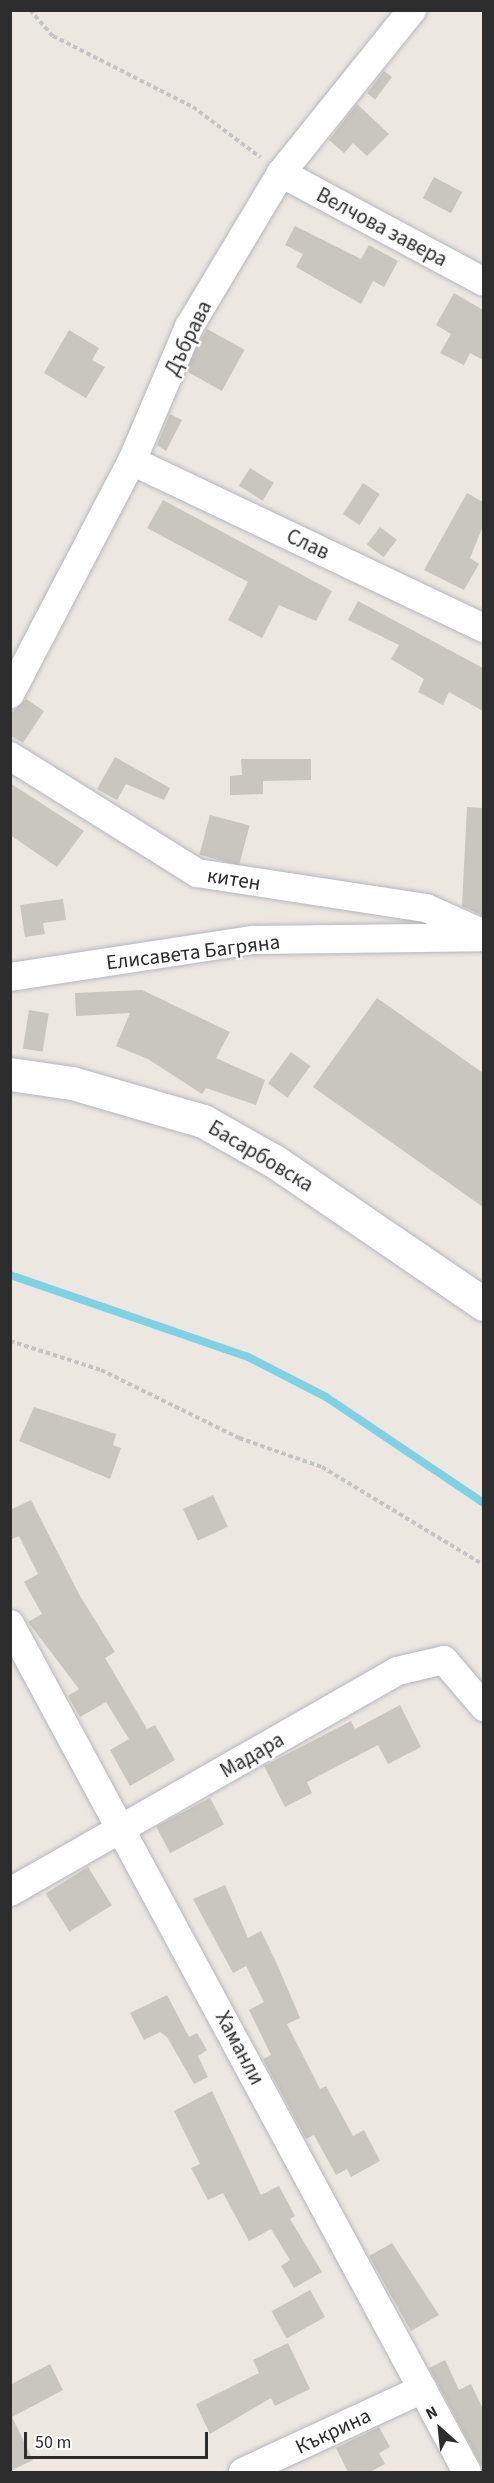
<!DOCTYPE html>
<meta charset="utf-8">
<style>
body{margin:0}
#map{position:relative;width:494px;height:2483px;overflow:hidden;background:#ede7e1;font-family:"Source Sans 3",sans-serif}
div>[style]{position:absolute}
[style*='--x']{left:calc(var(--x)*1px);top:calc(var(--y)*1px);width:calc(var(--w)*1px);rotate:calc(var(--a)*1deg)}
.stream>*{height:8px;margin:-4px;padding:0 4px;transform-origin:4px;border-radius:4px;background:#7fd1e4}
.building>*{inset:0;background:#c9c5bf;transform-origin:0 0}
.path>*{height:4px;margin-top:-2px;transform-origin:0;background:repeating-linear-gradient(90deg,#c4c4c4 0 4.5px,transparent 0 7.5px)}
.roads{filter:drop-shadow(0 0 2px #b4b7bf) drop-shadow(0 0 2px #b4b7bf)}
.minor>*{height:28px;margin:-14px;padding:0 14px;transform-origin:14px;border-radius:14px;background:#fff}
.tertiary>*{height:33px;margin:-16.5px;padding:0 16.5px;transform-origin:16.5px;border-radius:16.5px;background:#fff}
span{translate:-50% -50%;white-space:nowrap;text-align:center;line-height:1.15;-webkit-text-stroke:4.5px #fff;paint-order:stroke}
.street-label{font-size:21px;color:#2d2d2d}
.frame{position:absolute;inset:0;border:12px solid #2d2d2d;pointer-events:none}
.north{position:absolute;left:410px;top:2399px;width:60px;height:60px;-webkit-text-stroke:4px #fff;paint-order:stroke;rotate:333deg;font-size:16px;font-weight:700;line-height:24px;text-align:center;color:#2d2d2d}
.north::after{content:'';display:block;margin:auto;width:21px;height:27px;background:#2d2d2d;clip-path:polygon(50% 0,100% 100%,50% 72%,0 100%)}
.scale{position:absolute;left:24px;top:2432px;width:184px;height:27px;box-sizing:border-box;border:3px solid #2d2d2d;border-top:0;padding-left:8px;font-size:18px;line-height:21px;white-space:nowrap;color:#2d2d2d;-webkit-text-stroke:4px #fff;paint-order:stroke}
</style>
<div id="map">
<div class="stream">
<i style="--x:10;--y:1275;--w:252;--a:19"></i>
<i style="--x:248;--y:1357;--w:88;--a:27.1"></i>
<i style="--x:326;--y:1397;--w:190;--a:33.9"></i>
</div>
<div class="building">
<i style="left:384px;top:71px;width:10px;height:28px;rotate:37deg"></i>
<i style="clip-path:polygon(357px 104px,389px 134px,367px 156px,353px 143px,344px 153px,329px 140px)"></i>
<i style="left:434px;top:177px;width:32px;height:24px;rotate:28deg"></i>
<i style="clip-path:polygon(295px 226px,361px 259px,369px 245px,398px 261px,384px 287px,373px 281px,361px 304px,296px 267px,303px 254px,285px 245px)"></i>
<i style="clip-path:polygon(454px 293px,483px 310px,483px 360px,470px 353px,464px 365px,440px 353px,451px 334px,436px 325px)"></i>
<i style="left:207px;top:329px;width:43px;height:47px;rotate:29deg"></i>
<i style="clip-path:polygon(69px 330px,99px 348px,92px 360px,105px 367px,86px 398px,44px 373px)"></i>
<i style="clip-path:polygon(170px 414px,182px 420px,166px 451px,157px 445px)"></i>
<i style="left:250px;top:468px;width:28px;height:21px;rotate:32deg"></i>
<i style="left:363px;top:483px;width:20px;height:37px;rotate:33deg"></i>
<i style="clip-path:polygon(467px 493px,483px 502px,483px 526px,470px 558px,479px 564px,464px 590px,424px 570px)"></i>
<i style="clip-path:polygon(163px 500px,332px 591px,316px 621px,279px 605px,262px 638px,228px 620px,248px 582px,147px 528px)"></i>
<i style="left:380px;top:527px;width:21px;height:22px;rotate:37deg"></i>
<i style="clip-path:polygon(358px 601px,483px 668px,483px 711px,449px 692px,443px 705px,418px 692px,424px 679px,391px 659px,399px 645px,348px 620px)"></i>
<i style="clip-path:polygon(26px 699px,44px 711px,23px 743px,10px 735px,10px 714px)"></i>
<i style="clip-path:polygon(115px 757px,170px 788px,164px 800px,126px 784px,117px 800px,97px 789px)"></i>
<i style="clip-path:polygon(241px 759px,311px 759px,311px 780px,263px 781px,263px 794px,230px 795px,230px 776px,242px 775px)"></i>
<i style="clip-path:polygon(10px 783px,84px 831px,57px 867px,10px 835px)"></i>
<i style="clip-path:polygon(467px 807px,483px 808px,483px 916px,462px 906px)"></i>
<i style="left:210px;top:815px;width:41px;height:41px;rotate:15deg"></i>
<i style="clip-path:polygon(63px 899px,66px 920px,43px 923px,45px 934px,25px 937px,20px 905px)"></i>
<i style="clip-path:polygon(142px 990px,230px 1032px,216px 1058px,265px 1080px,256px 1105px,206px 1088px,202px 1094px,148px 1059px,116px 1046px,130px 1013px,76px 1016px,75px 993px)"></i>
<i style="clip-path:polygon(377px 998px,483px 1073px,483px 1207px,313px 1087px)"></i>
<i style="left:29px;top:1010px;width:20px;height:39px;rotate:9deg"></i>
<i style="left:291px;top:1052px;width:24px;height:39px;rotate:36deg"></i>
<i style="clip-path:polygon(34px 1407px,116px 1434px,113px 1445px,121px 1448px,110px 1479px,19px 1441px)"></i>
<i style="left:213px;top:1495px;width:35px;height:33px;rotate:65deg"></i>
<i style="clip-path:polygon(31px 1500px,80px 1596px,115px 1652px,105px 1658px,147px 1729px,155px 1725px,175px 1760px,130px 1786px,110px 1750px,129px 1739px,106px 1702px,80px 1717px,68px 1696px,79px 1689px,28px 1622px,42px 1614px,24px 1582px,38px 1574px,19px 1536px,10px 1540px,10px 1510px)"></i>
<i style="clip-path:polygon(400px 1705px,421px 1747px,388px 1764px,378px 1745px,307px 1782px,312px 1793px,285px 1807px,264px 1766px,351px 1721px,355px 1729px)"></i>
<i style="left:210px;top:1798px;width:30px;height:61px;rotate:62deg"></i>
<i style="left:88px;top:1867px;width:45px;height:50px;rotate:58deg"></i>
<i style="clip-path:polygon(225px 1885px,248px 1938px,261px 1931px,277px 1964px,300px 2018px,287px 2024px,320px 2089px,326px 2086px,353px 2136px,364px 2130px,380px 2161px,351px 2177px,347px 2169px,336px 2175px,314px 2135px,306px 2139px,263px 2059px,271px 2055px,249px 2010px,264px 2002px,246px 1966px,233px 1973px,193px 1899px)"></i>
<i style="clip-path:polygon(167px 1995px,189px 2037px,197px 2033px,207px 2050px,198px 2056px,208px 2077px,194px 2084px,167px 2037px,160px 2032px,144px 2040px,130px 2013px)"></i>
<i style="clip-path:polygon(212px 2091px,261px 2195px,279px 2186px,295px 2216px,290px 2219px,322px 2272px,294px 2288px,281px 2266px,290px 2260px,271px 2229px,249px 2241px,223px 2193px,208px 2200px,191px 2168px,200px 2164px,174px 2111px)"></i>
<i style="clip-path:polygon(392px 2243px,439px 2315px,411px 2331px,369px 2256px)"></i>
<i style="left:310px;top:2290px;width:31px;height:44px;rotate:61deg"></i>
<i style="clip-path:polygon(288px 2343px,310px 2389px,275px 2406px,271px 2398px,210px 2434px,196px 2404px,259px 2373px,253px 2360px)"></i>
<i style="clip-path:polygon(445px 2360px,459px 2390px,471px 2384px,483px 2409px,483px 2469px,429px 2368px)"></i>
<i style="clip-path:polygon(50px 2364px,63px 2390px,12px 2417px,33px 2460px,10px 2471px,10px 2385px)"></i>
<i style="clip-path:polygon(379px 2427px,390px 2447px,379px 2453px,385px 2464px,370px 2472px,348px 2472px,336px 2448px)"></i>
</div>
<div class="path">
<i style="--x:30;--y:10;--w:35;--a:49"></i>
<i style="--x:53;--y:36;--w:157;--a:26.9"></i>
<i style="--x:193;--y:107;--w:84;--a:36.7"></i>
<i style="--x:10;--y:1341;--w:96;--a:17.7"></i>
<i style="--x:101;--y:1370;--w:154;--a:26.2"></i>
<i style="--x:239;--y:1438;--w:88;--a:19.3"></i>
<i style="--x:322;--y:1467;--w:189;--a:31.2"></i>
</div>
<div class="roads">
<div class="minor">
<i style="--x:281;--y:173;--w:230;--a:28.2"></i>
<i style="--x:132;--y:461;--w:390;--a:25.4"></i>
<i style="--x:10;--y:694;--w:263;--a:-62.4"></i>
<i style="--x:132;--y:461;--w:146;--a:-67"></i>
<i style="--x:189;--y:327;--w:179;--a:-59.1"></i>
<i style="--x:281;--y:173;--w:209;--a:-51.2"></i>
<i style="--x:10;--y:756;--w:221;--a:32"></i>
<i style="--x:197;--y:873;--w:232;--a:8.7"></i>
<i style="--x:426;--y:908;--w:64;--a:24.1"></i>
<i style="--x:10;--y:977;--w:246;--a:-8.7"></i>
<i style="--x:253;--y:940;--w:231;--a:-0.7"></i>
<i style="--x:10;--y:1624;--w:963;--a:61.68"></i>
<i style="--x:10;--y:1892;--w:446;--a:-29.7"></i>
<i style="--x:397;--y:1671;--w:48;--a:-13.2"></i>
<i style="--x:444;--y:1660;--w:62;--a:49.6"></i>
<i style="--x:243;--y:2472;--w:198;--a:-24.8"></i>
</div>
<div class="tertiary">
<i style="--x:10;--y:1074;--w:63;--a:8.3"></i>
<i style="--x:72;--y:1083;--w:136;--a:16.2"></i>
<i style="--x:203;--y:1121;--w:81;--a:29.4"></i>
<i style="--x:274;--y:1161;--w:254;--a:34.3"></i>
</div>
</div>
<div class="street-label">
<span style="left:382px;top:227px;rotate:28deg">Велчова завера</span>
<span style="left:188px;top:338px;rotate:-64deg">Дъбрава</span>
<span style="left:308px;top:544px;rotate:25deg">Слав</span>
<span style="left:234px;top:879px;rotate:9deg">китен</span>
<span style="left:193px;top:952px;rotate:-7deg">Елисавета Багряна</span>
<span style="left:261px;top:1156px;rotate:31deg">Басарбовска</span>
<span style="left:252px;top:1755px;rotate:-30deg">Мадара</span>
<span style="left:240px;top:2048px;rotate:62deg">Хаманли</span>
<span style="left:333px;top:2431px;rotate:-25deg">Къкрина</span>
</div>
<div class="frame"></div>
<div class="north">N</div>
<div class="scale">50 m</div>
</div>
